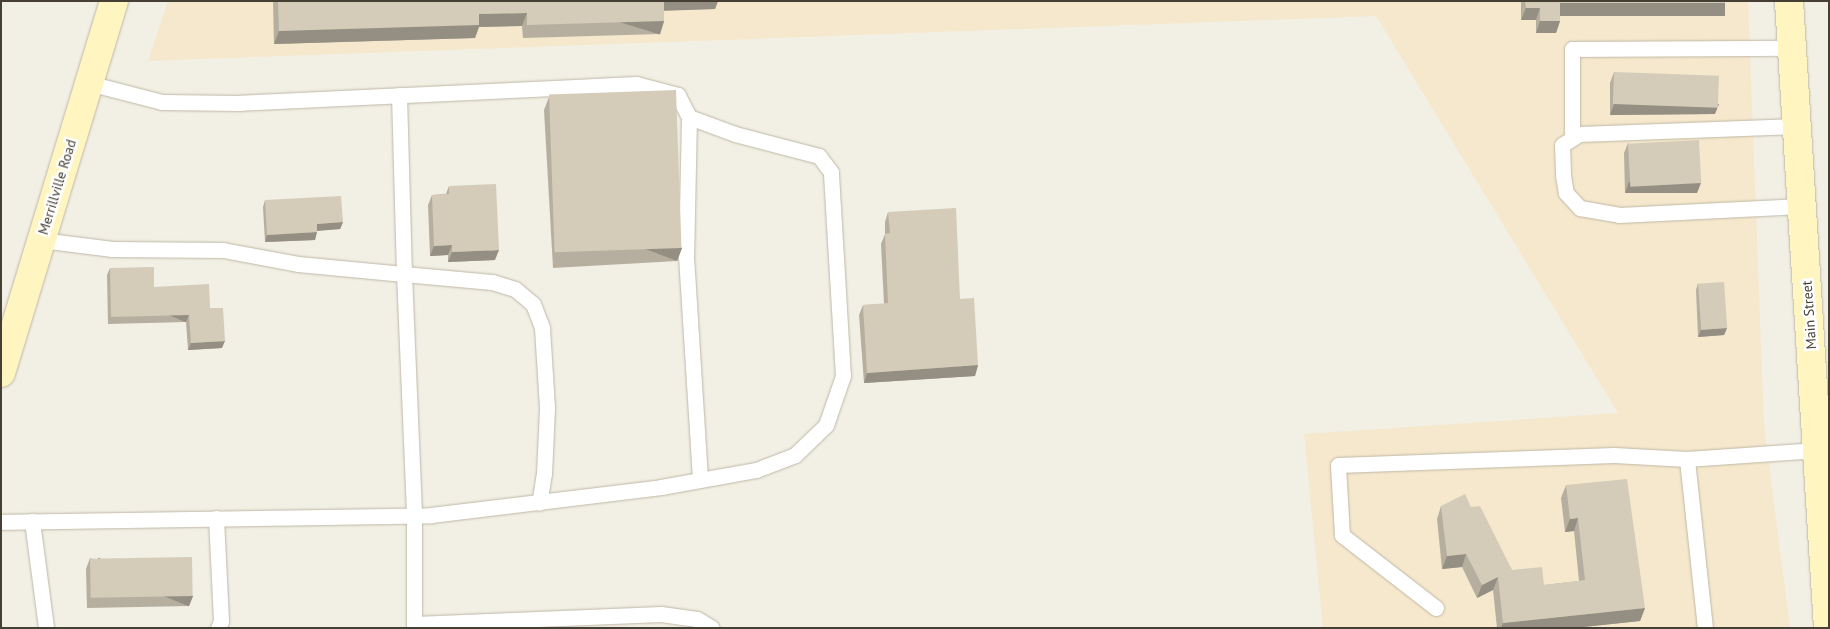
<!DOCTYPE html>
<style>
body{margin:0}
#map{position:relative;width:1830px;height:629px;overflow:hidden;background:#f2efe4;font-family:"PT Sans",sans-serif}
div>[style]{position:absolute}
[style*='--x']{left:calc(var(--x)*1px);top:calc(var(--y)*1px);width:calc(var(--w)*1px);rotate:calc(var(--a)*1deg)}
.commercial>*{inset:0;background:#f6e8cd}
.roads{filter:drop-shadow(0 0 1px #beb8a6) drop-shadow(0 0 1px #beb8a6)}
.lane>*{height:15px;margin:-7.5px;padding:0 7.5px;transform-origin:7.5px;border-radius:7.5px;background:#fff}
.secondary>*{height:28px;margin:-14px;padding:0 14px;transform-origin:14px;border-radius:14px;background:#fff5c1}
.wall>*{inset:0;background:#b6af9f}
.shaded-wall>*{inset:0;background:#948f82;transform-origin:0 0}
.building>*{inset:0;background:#d4ccb9;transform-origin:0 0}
span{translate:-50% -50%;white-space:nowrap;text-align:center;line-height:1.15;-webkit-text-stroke:5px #fff;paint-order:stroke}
.street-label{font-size:14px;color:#453f34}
.frame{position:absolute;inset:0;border:2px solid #453f34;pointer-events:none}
</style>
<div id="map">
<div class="commercial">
<i style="clip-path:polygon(168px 1px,1748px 1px,1764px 426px,1790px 628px,1323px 628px,1304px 434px,1618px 413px,1376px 16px,148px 61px)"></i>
</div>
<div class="roads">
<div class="lane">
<i style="--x:399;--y:95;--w:179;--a:88.4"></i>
<i style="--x:404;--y:274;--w:88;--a:5.2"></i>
<i style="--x:492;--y:282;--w:24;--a:17"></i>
<i style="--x:515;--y:289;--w:23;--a:40"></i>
<i style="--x:533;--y:304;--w:26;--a:69"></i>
<i style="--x:542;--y:328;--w:80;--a:86.4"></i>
<i style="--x:547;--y:408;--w:65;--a:92.6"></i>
<i style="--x:544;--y:473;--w:30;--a:99"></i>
<i style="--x:689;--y:117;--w:139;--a:91.2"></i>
<i style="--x:686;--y:256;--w:224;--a:86.4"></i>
<i style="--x:1797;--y:126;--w:218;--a:177.9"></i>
<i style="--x:1579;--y:134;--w:20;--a:147"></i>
<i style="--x:1562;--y:145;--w:30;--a:88"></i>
<i style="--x:1563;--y:175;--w:18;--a:81"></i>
<i style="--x:1566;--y:193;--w:21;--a:47"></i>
<i style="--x:1580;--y:208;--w:40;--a:10"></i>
<i style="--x:1619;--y:215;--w:183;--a:-2.8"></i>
<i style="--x:1572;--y:138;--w:89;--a:-90"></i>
<i style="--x:1572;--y:49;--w:220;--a:-0.3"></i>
<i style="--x:41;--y:240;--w:72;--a:7.2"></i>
<i style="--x:112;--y:249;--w:111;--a:0.5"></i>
<i style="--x:223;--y:250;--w:76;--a:10.6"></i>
<i style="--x:298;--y:264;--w:106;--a:5.4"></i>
<i style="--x:404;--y:274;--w:241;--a:87.6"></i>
<i style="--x:414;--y:515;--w:113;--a:90"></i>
<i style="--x:216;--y:518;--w:103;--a:87.2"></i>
<i style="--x:221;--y:621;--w:8;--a:113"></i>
<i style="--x:32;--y:521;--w:108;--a:82.5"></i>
<i style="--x:1;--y:522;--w:430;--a:-0.9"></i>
<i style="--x:431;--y:515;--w:232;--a:-6.9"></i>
<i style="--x:661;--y:487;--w:97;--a:-10.1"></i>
<i style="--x:756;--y:470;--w:42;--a:-21"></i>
<i style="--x:795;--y:455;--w:43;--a:-44.1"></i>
<i style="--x:826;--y:425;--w:52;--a:-70.9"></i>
<i style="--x:843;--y:376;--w:204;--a:-93.4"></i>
<i style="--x:831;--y:172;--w:20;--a:-127"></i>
<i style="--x:819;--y:156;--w:87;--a:-165.3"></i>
<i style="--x:735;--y:134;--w:49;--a:-159.7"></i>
<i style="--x:689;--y:117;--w:25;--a:-117"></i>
<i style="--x:678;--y:95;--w:43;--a:-165.3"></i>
<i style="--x:636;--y:84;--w:396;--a:177.3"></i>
<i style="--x:240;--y:103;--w:78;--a:-179.3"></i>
<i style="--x:162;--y:102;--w:76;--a:-165.6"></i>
<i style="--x:1436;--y:608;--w:119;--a:-142.2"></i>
<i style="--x:1342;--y:535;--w:70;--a:-93.3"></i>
<i style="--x:1338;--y:465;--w:276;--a:-2.1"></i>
<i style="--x:1614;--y:455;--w:73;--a:3.1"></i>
<i style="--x:414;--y:624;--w:247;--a:-2.3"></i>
<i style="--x:661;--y:614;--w:36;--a:8"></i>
<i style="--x:697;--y:619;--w:17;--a:31"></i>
<i style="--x:1705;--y:628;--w:170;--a:-96.1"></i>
<i style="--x:1687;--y:459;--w:130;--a:-4"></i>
</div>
<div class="secondary">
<i style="--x:1789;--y:1;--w:628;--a:86.44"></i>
<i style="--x:1;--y:373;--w:389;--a:-73.1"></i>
</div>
</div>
<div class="wall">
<i style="clip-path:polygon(273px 1px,718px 1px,715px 9px,664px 10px,664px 21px,660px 34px,523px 38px,522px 26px,479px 27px,475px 38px,274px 44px)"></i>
<i style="clip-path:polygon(1521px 1px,1725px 1px,1725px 3px,1721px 14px,1560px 15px,1560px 21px,1556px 33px,1536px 33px,1536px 20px,1521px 20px)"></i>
<i style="clip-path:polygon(1614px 72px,1715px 114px,1610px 115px,1610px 83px)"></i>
<i style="clip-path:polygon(549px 97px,682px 248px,677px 261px,553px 268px,544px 110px)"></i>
<i style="clip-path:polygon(1628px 143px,1697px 193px,1625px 193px,1624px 153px)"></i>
<i style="clip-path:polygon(449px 186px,495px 260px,448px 262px,448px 255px,430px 256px,428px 205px,432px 195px,446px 194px)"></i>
<i style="clip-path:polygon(265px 200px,343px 222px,340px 229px,317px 231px,315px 240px,265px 242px,263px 207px)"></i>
<i style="clip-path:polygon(888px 212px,960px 299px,978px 365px,975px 376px,864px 383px,859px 315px,863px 305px,884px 304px,881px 244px,885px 234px,885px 222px)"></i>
<i style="clip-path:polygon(110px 268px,154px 287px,210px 308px,222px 348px,188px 350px,186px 322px,108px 324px,107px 275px)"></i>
<i style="clip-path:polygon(1698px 283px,1727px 328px,1724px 335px,1698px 337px,1696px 290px)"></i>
<i style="clip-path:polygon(1566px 485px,1645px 608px,1640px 621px,1574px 628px,1497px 628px,1493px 590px,1477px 598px,1462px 567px,1442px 569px,1437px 519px,1441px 506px,1471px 507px,1512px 570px,1544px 585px,1579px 581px,1574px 531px,1565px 532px,1561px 498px)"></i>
<i style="clip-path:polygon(90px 558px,193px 596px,189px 606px,87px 608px,86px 569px)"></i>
</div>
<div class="shaded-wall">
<i style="clip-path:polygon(662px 1px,718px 1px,715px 9px,659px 11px)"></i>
<i style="left:1560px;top:3px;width:165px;height:13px"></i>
<i style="clip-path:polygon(1526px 8px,1540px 8px,1536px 20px,1521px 20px)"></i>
<i style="clip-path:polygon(527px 13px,522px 26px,479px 27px,475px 38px,274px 44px,279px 31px,479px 14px)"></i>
<i style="left:664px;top:21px;width:14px;height:137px;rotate:107deg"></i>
<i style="clip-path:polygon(1540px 21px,1560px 21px,1556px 33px,1536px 33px)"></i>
<i style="clip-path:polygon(1614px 104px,1719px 104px,1715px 114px,1610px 115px)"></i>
<i style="clip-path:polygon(1629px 182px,1701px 183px,1697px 193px,1625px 193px)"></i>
<i style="clip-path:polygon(343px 222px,340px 229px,314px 231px,317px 224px)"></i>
<i style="clip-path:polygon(317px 232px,315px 240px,265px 242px,267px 235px)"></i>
<i style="clip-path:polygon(452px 245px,448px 255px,430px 256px,434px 246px)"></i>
<i style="left:682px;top:248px;width:14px;height:124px;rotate:111deg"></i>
<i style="clip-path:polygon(499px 250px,495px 260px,448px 262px,452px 252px)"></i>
<i style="left:189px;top:315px;width:8px;height:78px;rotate:113deg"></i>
<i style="clip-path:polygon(1727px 328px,1724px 335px,1698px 337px,1701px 330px)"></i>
<i style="clip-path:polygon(225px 341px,222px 348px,188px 350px,191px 343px)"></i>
<i style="clip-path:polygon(978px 365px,975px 376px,864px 383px,867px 373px)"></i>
<i style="clip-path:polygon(1578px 518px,1574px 531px,1565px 532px,1570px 519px)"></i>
<i style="clip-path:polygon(1466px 554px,1462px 567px,1442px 569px,1447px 556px)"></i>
<i style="clip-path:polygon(1498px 577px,1493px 590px,1477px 598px,1482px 585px)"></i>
<i style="left:193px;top:596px;width:11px;height:102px;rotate:112deg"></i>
<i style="clip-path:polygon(1645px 608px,1640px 621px,1574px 628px,1501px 628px,1503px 623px)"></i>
</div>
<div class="building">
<i style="clip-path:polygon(278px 1px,664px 1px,664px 21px,527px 25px,527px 13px,479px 14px,479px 25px,279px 31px)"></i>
<i style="clip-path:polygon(1525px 1px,1725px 1px,1725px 3px,1560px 3px,1560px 21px,1540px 21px,1540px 8px,1526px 8px)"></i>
<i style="left:1614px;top:72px;width:105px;height:32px;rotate:2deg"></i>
<i style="left:676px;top:90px;width:158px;height:127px;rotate:88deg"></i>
<i style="left:1699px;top:140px;width:43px;height:71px;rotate:87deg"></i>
<i style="clip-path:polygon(496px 184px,499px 250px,452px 252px,452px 245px,434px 246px,432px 195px,449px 194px,449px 186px)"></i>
<i style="clip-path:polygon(341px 196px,343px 222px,317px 224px,317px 232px,267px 235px,265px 200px)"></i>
<i style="clip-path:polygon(956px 208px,960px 299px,974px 298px,978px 365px,867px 373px,863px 305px,888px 303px,885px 234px,890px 233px,888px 212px)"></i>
<i style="clip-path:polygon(154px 267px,154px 287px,209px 284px,210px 308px,223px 308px,225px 341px,191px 343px,189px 315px,111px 317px,110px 268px)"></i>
<i style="left:1724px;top:282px;width:46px;height:26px;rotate:86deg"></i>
<i style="clip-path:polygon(1627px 479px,1645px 608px,1503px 623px,1498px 577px,1482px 585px,1466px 554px,1447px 556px,1441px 506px,1465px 494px,1471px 507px,1480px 506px,1512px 570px,1542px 567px,1544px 585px,1585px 580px,1578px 518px,1570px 519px,1566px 485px)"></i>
<i style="left:192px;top:557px;width:39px;height:102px;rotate:89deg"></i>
</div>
<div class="street-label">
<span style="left:57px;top:187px;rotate:-73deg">Merrillville Road</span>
<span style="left:1809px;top:315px;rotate:-94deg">Main Street</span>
</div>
<div class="frame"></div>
</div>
